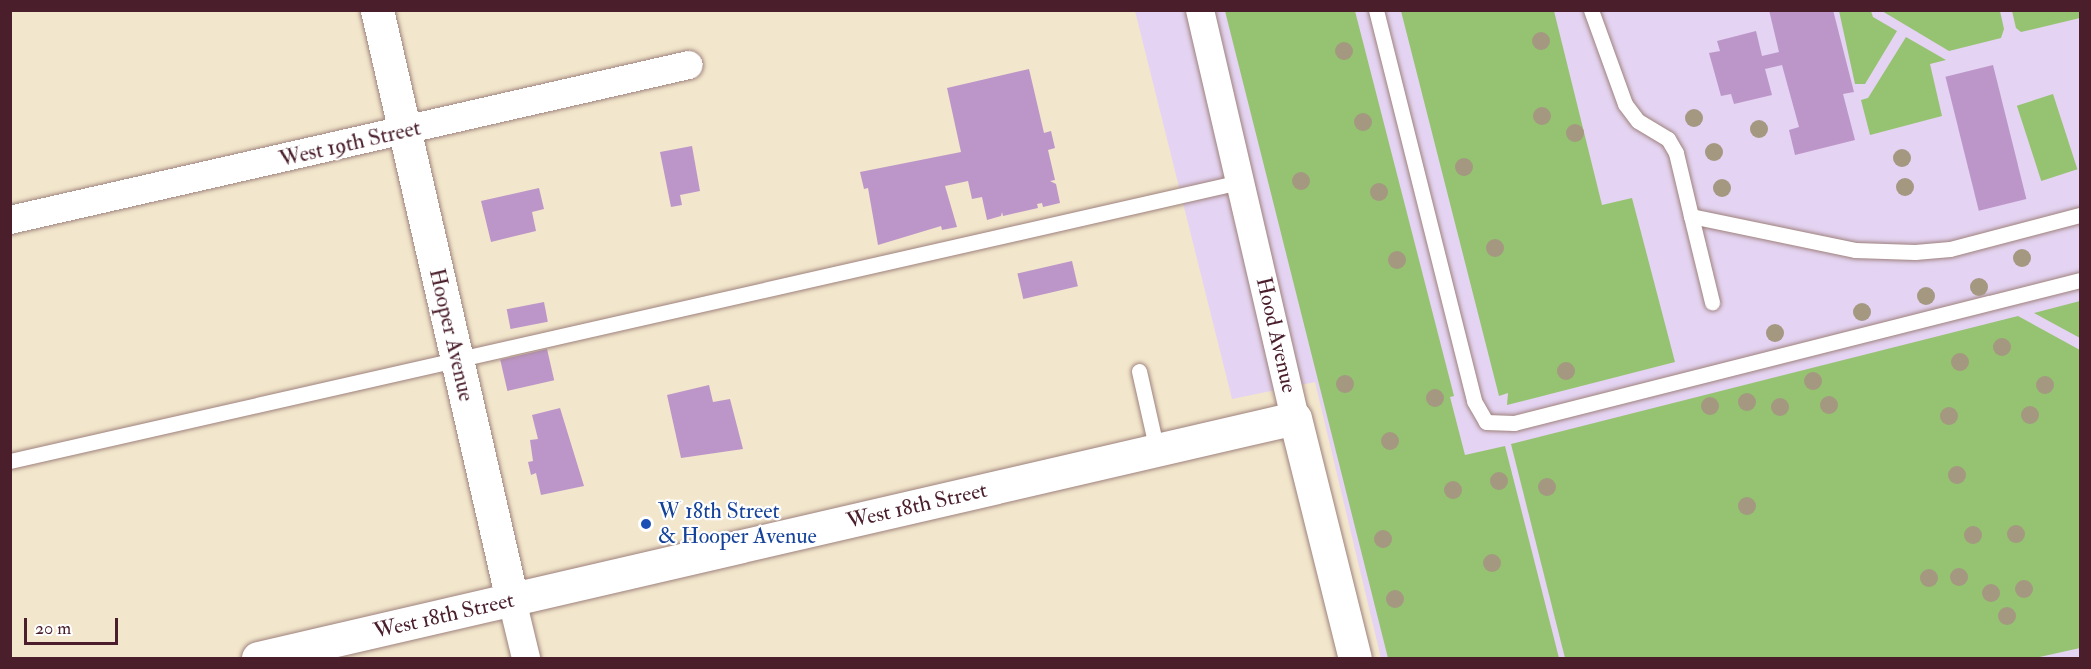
<!DOCTYPE html>
<style>
body{margin:0}
#map{position:relative;width:2091px;height:669px;overflow:hidden;background:#f2e6cc;font-family:"IM FELL Double Pica",serif}
div>[style]{position:absolute}
[style*='--x']{left:calc(var(--x)*1px);top:calc(var(--y)*1px);width:calc(var(--w)*1px);rotate:calc(var(--a)*1deg)}
.built>*{inset:0;background:#e4d3f2}
.green>*{inset:0;background:#96c371;transform-origin:0 0}
.building>*{inset:0;background:#bc96c8;transform-origin:0 0}
.roads{filter:drop-shadow(0 0 2px #9e827c) drop-shadow(0 0 2px #9e827c)}
.service>*{height:15px;margin:-7.5px;padding:0 7.5px;transform-origin:7.5px;border-radius:7.5px;background:#fff}
.minor>*{height:28px;margin:-14px;padding:0 14px;transform-origin:14px;border-radius:14px;background:#fff}
.tertiary>*{height:33px;margin:-16.5px;padding:0 16.5px;transform-origin:16.5px;border-radius:16.5px;background:#fff}
.trees>*{width:18px;height:18px;margin:-9px;border-radius:50%;background:#a49881}
.dots>*{width:16px;height:16px;translate:-50% -50%;box-sizing:border-box;border:3px solid #fff;border-radius:50%}
span{translate:-50% -50%;white-space:nowrap;text-align:center;line-height:1.15;-webkit-text-stroke:4.5px #fff;paint-order:stroke}
.street-label{font-size:22px;color:#4a1f2b}
.transit-label{font-size:22px;color:#164399}
.left{translate:0 -50%;text-align:left}
.frame{position:absolute;inset:0;border:12px solid #4a1f2b;pointer-events:none}
.scale{position:absolute;left:24px;top:618px;width:94px;height:27px;box-sizing:border-box;border:3px solid #4a1f2b;border-top:0;padding-left:8px;font-size:18px;line-height:21px;white-space:nowrap;color:#4a1f2b;-webkit-text-stroke:4px #fff;paint-order:stroke}
</style>
<div id="map">
<div class="built">
<i style="clip-path:polygon(1135px 11px,2080px 11px,2080px 658px,1381px 658px,1315px 382px,1232px 399px)"></i>
</div>
<div class="green">
<i style="clip-path:polygon(1225px 11px,1355px 11px,1454px 396px,1450px 397px,1465px 455px,1505px 446px,1559px 658px,1388px 658px)"></i>
<i style="clip-path:polygon(1401px 11px,1554px 11px,1602px 205px,1632px 198px,1675px 362px,1507px 405px,1508px 393px,1499px 396px)"></i>
<i style="clip-path:polygon(1839px 11px,1871px 11px,1873px 17px,1897px 31px,1865px 84px,1855px 84px)"></i>
<i style="clip-path:polygon(1882px 11px,2000px 11px,2004px 29px,2001px 38px,1949px 51px)"></i>
<i style="clip-path:polygon(2012px 11px,2080px 11px,2080px 18px,2021px 32px,2016px 28px)"></i>
<i style="clip-path:polygon(1906px 37px,1946px 60px,1930px 64px,1942px 116px,1870px 135px,1861px 100px,1868px 98px)"></i>
<i style="left:2053px;top:94px;width:79px;height:38px;rotate:72deg"></i>
<i style="clip-path:polygon(2080px 301px,2080px 338px,2034px 313px)"></i>
<i style="clip-path:polygon(2018px 316px,2080px 350px,2080px 648px,2035px 658px,1565px 658px,1511px 444px)"></i>
</div>
<div class="building">
<i style="clip-path:polygon(1769px 10px,1833px 10px,1854px 92px,1843px 94px,1855px 140px,1795px 155px,1789px 130px,1799px 127px,1782px 65px,1765px 69px,1772px 95px,1734px 104px,1731px 94px,1721px 96px,1709px 53px,1720px 51px,1717px 41px,1756px 31px,1762px 56px,1779px 52px)"></i>
<i style="left:1993px;top:65px;width:138px;height:49px;rotate:76deg"></i>
<i style="clip-path:polygon(1029px 69px,1044px 133px,1051px 131px,1055px 148px,1048px 150px,1055px 180px,1050px 181px,1056px 184px,1060px 203px,1043px 207px,1042px 203px,1037px 204px,1038px 208px,1003px 216px,1002px 212px,1001px 216px,987px 220px,982px 197px,972px 199px,968px 181px,945px 186px,957px 227px,942px 230px,941px 226px,878px 245px,868px 188px,864px 189px,860px 172px,961px 152px,947px 88px)"></i>
<i style="clip-path:polygon(692px 146px,700px 191px,680px 195px,682px 205px,671px 207px,660px 152px)"></i>
<i style="clip-path:polygon(539px 188px,544px 209px,532px 212px,536px 231px,491px 242px,481px 201px)"></i>
<i style="left:1072px;top:261px;width:26px;height:56px;rotate:77deg"></i>
<i style="left:544px;top:302px;width:20px;height:38px;rotate:79deg"></i>
<i style="left:547px;top:349px;width:32px;height:48px;rotate:77deg"></i>
<i style="clip-path:polygon(709px 385px,713px 402px,730px 399px,743px 449px,681px 458px,667px 395px)"></i>
<i style="clip-path:polygon(560px 408px,584px 486px,541px 495px,536px 473px,531px 475px,528px 462px,533px 461px,530px 440px,538px 439px,532px 415px)"></i>
</div>
<div class="roads">
<div class="service">
<i style="--x:1376;--y:10;--w:403;--a:75.9"></i>
<i style="--x:1474;--y:401;--w:24;--a:60"></i>
<i style="--x:1486;--y:422;--w:28;--a:2"></i>
<i style="--x:1514;--y:423;--w:584;--a:-14.18"></i>
<i style="--x:1591;--y:10;--w:100;--a:70.1"></i>
<i style="--x:1625;--y:104;--w:21;--a:53"></i>
<i style="--x:1638;--y:121;--w:35;--a:31"></i>
<i style="--x:1668;--y:139;--w:16;--a:60"></i>
<i style="--x:1676;--y:153;--w:65;--a:76.6"></i>
<i style="--x:1691;--y:216;--w:167;--a:11.7"></i>
<i style="--x:1855;--y:250;--w:60;--a:1.9"></i>
<i style="--x:1915;--y:252;--w:35;--a:-5"></i>
<i style="--x:1950;--y:249;--w:134;--a:-14.7"></i>
<i style="--x:1691;--y:216;--w:89;--a:76.3"></i>
<i style="--x:1139;--y:371;--w:82;--a:77.3"></i>
<i style="--x:10;--y:461;--w:1261;--a:-12.78"></i>
</div>
<div class="minor">
<i style="--x:1200;--y:10;--w:419;--a:76.9"></i>
<i style="--x:10;--y:220;--w:696;--a:-12.86"></i>
<i style="--x:512;--y:600;--w:60;--a:76.4"></i>
</div>
<div class="tertiary">
<i style="--x:377;--y:10;--w:605;--a:77.11"></i>
<i style="--x:258;--y:658;--w:1064;--a:-13.03"></i>
<i style="--x:1295;--y:418;--w:247;--a:76"></i>
</div>
</div>
<div class="trees">
<i style="left:1541px;top:41px"></i>
<i style="left:1344px;top:51px"></i>
<i style="left:1542px;top:116px"></i>
<i style="left:1694px;top:118px"></i>
<i style="left:1363px;top:122px"></i>
<i style="left:1759px;top:129px"></i>
<i style="left:1575px;top:133px"></i>
<i style="left:1714px;top:152px"></i>
<i style="left:1902px;top:158px"></i>
<i style="left:1464px;top:167px"></i>
<i style="left:1301px;top:181px"></i>
<i style="left:1905px;top:187px"></i>
<i style="left:1722px;top:188px"></i>
<i style="left:1379px;top:192px"></i>
<i style="left:1495px;top:248px"></i>
<i style="left:2022px;top:258px"></i>
<i style="left:1397px;top:260px"></i>
<i style="left:1979px;top:287px"></i>
<i style="left:1926px;top:296px"></i>
<i style="left:1862px;top:312px"></i>
<i style="left:1775px;top:333px"></i>
<i style="left:2002px;top:347px"></i>
<i style="left:1960px;top:362px"></i>
<i style="left:1566px;top:371px"></i>
<i style="left:1813px;top:381px"></i>
<i style="left:1345px;top:384px"></i>
<i style="left:2045px;top:385px"></i>
<i style="left:1435px;top:398px"></i>
<i style="left:1747px;top:402px"></i>
<i style="left:1829px;top:405px"></i>
<i style="left:1710px;top:406px"></i>
<i style="left:1780px;top:407px"></i>
<i style="left:2030px;top:415px"></i>
<i style="left:1949px;top:416px"></i>
<i style="left:1390px;top:441px"></i>
<i style="left:1957px;top:475px"></i>
<i style="left:1499px;top:481px"></i>
<i style="left:1547px;top:487px"></i>
<i style="left:1453px;top:490px"></i>
<i style="left:1747px;top:506px"></i>
<i style="left:2016px;top:534px"></i>
<i style="left:1973px;top:535px"></i>
<i style="left:1383px;top:539px"></i>
<i style="left:1492px;top:563px"></i>
<i style="left:1959px;top:577px"></i>
<i style="left:1929px;top:578px"></i>
<i style="left:2024px;top:589px"></i>
<i style="left:1991px;top:593px"></i>
<i style="left:1395px;top:599px"></i>
<i style="left:2007px;top:616px"></i>
</div>
<div class="dots">
<i style="left:646px;top:524px;background:#1a4fb4"></i>
</div>
<div class="street-label">
<span style="left:350px;top:144px;rotate:-13deg">West 19th Street</span>
<span style="left:451px;top:335px;rotate:77deg">Hooper Avenue</span>
<span style="left:1276px;top:335px;rotate:77deg">Hood Avenue</span>
<span style="left:917px;top:506px;rotate:-13deg">West 18th Street</span>
<span style="left:444px;top:616px;rotate:-13deg">West 18th Street</span>
</div>
<div class="transit-label">
<span class="left" style="left:658px;top:524px">W 18th Street<br>&amp; Hooper Avenue</span>
</div>
<div class="frame"></div>
<div class="scale">20 m</div>
</div>
